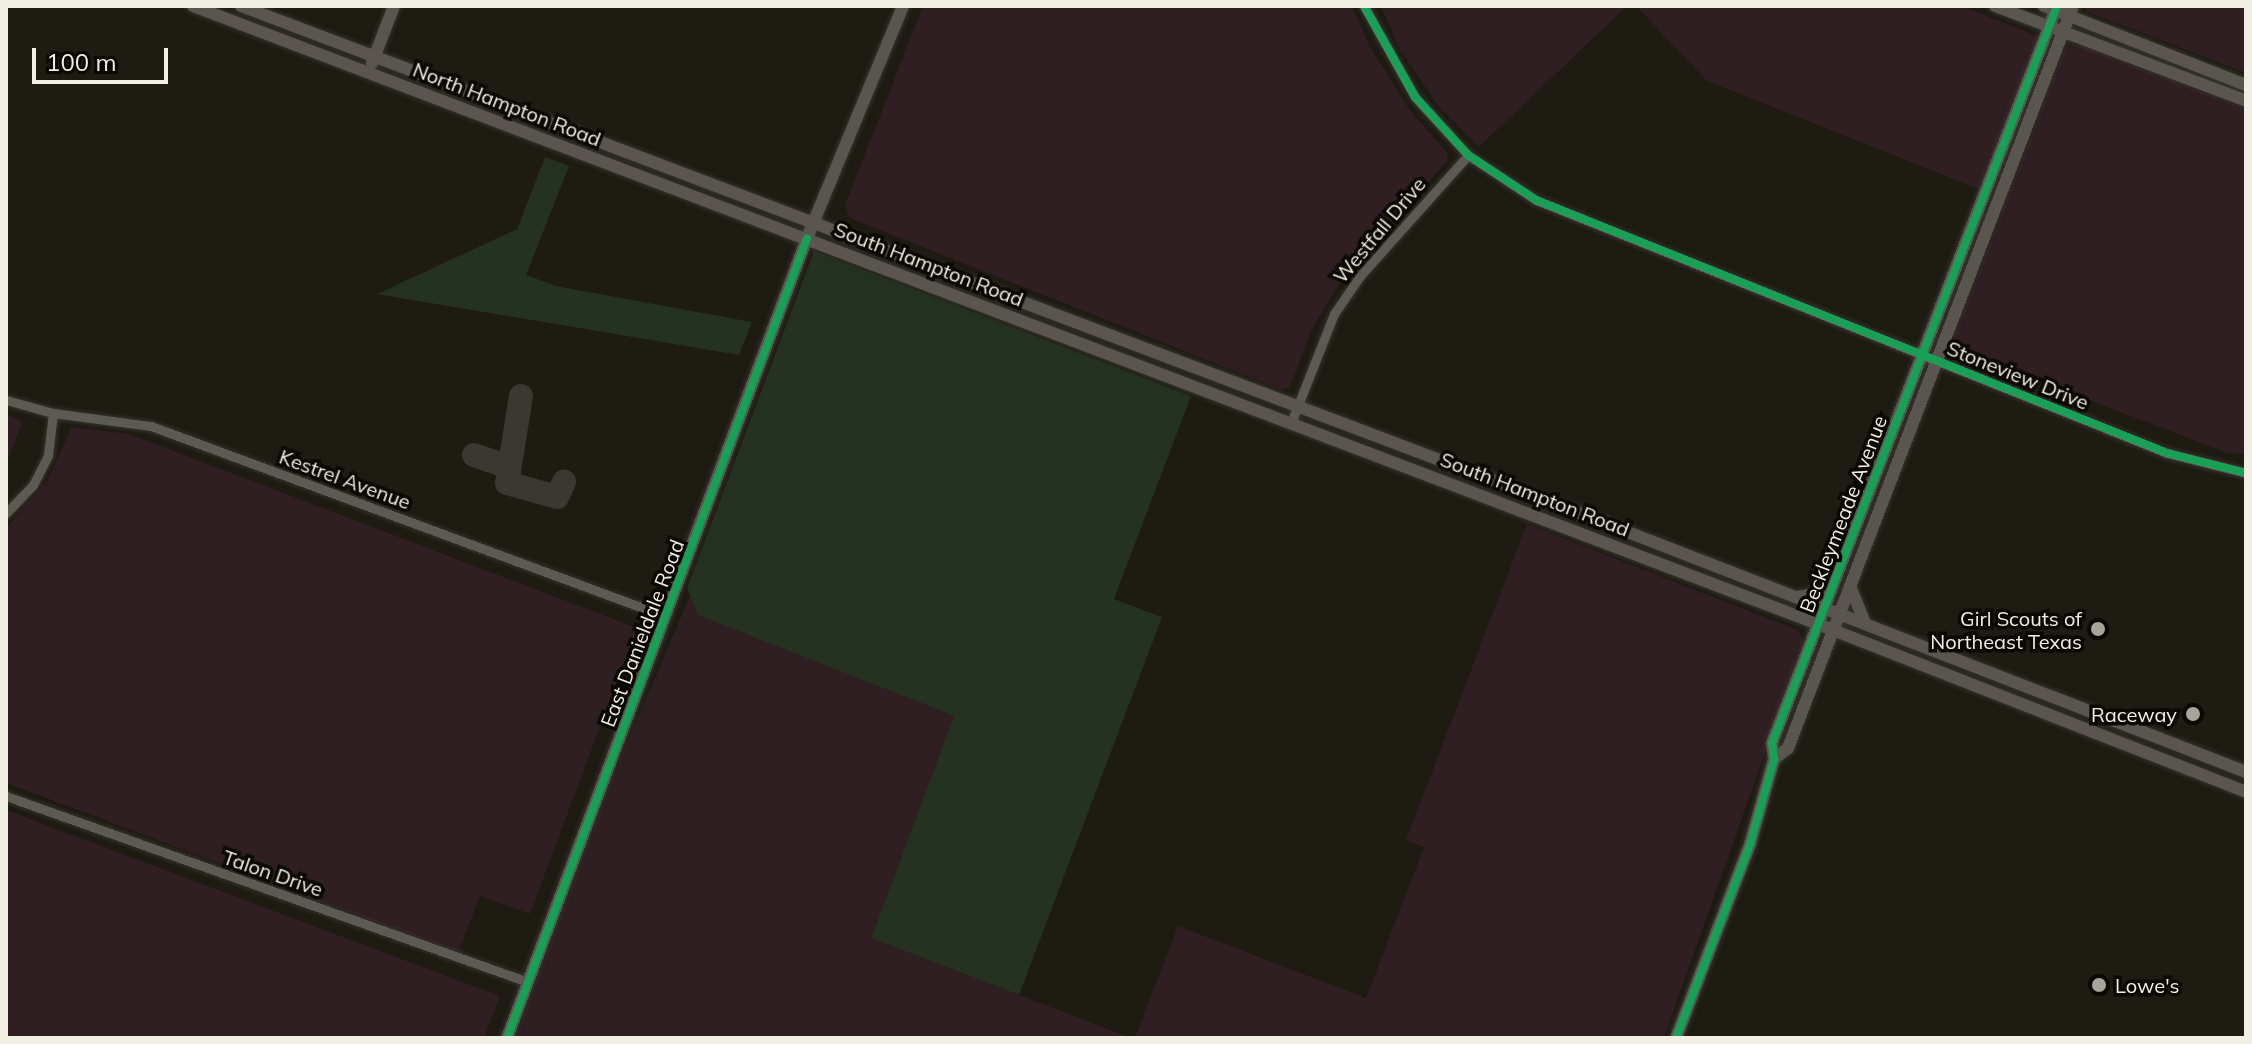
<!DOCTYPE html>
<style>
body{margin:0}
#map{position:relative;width:2252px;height:1044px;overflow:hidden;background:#1d1b12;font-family:Mulish,sans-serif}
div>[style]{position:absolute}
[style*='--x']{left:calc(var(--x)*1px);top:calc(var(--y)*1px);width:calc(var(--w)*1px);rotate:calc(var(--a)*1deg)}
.industrial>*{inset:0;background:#2f1e22}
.green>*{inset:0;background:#253121}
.taxiway>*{height:24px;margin:-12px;padding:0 12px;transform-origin:12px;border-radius:12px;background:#3a3830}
.roads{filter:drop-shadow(0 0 2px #35342d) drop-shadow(0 0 2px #35342d)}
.street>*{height:9px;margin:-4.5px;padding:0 4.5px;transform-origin:4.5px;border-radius:4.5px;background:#5c5a53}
.secondary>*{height:12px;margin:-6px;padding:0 6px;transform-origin:6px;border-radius:6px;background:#5a564f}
.cycleway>*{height:8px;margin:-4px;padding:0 4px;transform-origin:4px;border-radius:4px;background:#1a9f57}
.dots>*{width:22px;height:22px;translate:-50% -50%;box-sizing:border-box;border:4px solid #0a0803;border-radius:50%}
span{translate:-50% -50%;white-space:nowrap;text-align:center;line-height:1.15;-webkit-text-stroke:7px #0a0803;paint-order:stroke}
.street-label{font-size:20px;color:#f1eee4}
.poi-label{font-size:20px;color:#f1eee4}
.right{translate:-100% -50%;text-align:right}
.left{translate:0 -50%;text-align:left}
.frame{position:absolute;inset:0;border:8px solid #f1eee4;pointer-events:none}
.scale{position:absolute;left:32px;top:48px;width:136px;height:36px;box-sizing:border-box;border:4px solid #f1eee4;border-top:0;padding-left:10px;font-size:24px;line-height:28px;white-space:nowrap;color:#f1eee4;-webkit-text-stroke:6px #0a0803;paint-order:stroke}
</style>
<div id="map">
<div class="industrial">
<i style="clip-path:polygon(923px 6px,1352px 6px,1370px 47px,1410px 110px,1447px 153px,1447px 161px,1339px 285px,1312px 329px,1290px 386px,1282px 390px,850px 218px,845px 205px)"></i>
<i style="clip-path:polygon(1381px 6px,1627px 6px,1479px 147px,1439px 107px,1400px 50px)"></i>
<i style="clip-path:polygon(1636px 6px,1962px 6px,2038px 36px,2041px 45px,1984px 191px,1707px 81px)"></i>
<i style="clip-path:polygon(2086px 6px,2246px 6px,2246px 73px,2085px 11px)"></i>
<i style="clip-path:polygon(2074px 42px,2246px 109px,2246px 454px,2228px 453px,1954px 349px,1952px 343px,2066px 46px)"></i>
<i style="clip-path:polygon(6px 414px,22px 422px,6px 466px)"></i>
<i style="clip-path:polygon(72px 427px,129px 434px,637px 628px,530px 914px,480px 896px,458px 953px,6px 783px,6px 528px,47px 481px)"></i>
<i style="clip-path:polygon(1527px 524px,1798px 630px,1804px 643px,1664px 1038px,1135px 1038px,1178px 926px,1366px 998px,1424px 847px,1406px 840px)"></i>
<i style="clip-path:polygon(690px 596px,699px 615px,954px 716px,871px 938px,1131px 1038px,515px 1038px,624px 750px)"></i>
<i style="clip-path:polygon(6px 810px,500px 996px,484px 1038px,6px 1038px)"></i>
</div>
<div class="green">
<i style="clip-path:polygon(545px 157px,569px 166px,526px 275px,556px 286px,752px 322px,739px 355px,377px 294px,517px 229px)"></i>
<i style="clip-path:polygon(814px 251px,1191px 396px,1114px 599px,1162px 617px,1019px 995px,871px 938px,954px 716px,698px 615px,687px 588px)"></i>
</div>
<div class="taxiway">
<i style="--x:521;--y:396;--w:88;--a:99.1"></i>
<i style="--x:507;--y:483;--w:52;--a:15.6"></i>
<i style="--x:557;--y:497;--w:17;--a:-65"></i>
<i style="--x:474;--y:455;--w:28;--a:19"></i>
<i style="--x:500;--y:464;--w:9;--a:-27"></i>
</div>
<div class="roads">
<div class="street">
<i style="--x:1364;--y:6;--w:104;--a:60.7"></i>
<i style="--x:1415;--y:97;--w:79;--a:47.6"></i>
<i style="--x:1468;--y:155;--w:82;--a:33.5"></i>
<i style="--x:1536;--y:200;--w:680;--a:21.85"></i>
<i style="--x:2167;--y:453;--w:81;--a:14.2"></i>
<i style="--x:6;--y:400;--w:49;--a:15.5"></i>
<i style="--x:53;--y:413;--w:99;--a:7.6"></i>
<i style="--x:151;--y:426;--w:548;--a:20.29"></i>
<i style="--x:1291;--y:423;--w:117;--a:-68.5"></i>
<i style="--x:1334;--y:314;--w:46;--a:-55.6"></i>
<i style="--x:1360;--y:276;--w:162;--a:-48.2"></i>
<i style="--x:6;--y:513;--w:39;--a:-46"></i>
<i style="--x:33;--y:485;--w:34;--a:-63"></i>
<i style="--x:48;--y:455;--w:42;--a:-83.2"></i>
<i style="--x:6;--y:796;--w:554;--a:19.61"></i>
</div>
<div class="secondary">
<i style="--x:193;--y:6;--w:1730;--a:20.82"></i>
<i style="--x:1810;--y:621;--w:468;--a:21.4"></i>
<i style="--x:241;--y:6;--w:1403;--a:20.75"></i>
<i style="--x:1553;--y:503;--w:743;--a:21.21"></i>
<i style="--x:1995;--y:6;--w:268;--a:20.7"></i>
<i style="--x:2044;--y:6;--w:217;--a:21.4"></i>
<i style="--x:372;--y:63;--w:61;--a:-68.9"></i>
<i style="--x:1850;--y:586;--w:40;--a:68"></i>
<i style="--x:1798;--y:597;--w:20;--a:-11"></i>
<i style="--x:1818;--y:593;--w:21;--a:-37"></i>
<i style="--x:1774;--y:759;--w:18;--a:-38"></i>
<i style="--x:1788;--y:748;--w:795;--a:-68.99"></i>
<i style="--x:507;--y:1038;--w:854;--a:-69.44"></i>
<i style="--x:807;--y:238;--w:251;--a:-67.5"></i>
<i style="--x:1676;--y:1038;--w:208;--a:-69.1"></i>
<i style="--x:1750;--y:844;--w:88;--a:-74.2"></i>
<i style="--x:1774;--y:759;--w:16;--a:-97"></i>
<i style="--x:1772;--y:743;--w:790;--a:-68.86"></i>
</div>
</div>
<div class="cycleway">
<i style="--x:1364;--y:6;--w:104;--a:60.7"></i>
<i style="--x:1415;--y:97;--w:79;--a:47.6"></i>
<i style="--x:1468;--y:155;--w:82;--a:33.5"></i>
<i style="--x:1536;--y:200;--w:680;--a:21.85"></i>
<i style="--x:2167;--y:453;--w:81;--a:14.2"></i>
<i style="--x:507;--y:1038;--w:854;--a:-69.44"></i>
<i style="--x:1676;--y:1038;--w:208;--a:-69.1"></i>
<i style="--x:1750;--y:844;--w:88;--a:-74.2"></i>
<i style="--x:1774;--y:759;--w:16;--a:-97"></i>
<i style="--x:1772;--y:743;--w:790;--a:-68.86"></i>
</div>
<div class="dots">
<i style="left:2098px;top:629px;background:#a7a49a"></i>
<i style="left:2193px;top:714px;background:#a7a49a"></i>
<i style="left:2099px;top:985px;background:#a7a49a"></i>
</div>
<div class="street-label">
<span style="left:507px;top:104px;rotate:21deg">North Hampton Road</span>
<span style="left:1379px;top:230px;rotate:-50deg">Westfall Drive</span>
<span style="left:929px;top:264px;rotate:21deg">South Hampton Road</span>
<span style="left:2018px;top:375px;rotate:22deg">Stoneview Drive</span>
<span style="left:345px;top:479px;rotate:20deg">Kestrel Avenue</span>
<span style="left:1535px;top:494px;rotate:21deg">South Hampton Road</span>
<span style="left:1843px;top:514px;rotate:-69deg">Beckleymeade Avenue</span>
<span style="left:642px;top:633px;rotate:-69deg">East Danieldale Road</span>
<span style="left:273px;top:873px;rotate:19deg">Talon Drive</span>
</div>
<div class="poi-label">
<span class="right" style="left:2082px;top:630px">Girl Scouts of<br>Northeast Texas</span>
<span class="right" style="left:2177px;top:714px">Raceway</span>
<span class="left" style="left:2115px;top:985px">Lowe's</span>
</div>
<div class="frame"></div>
<div class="scale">100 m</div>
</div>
